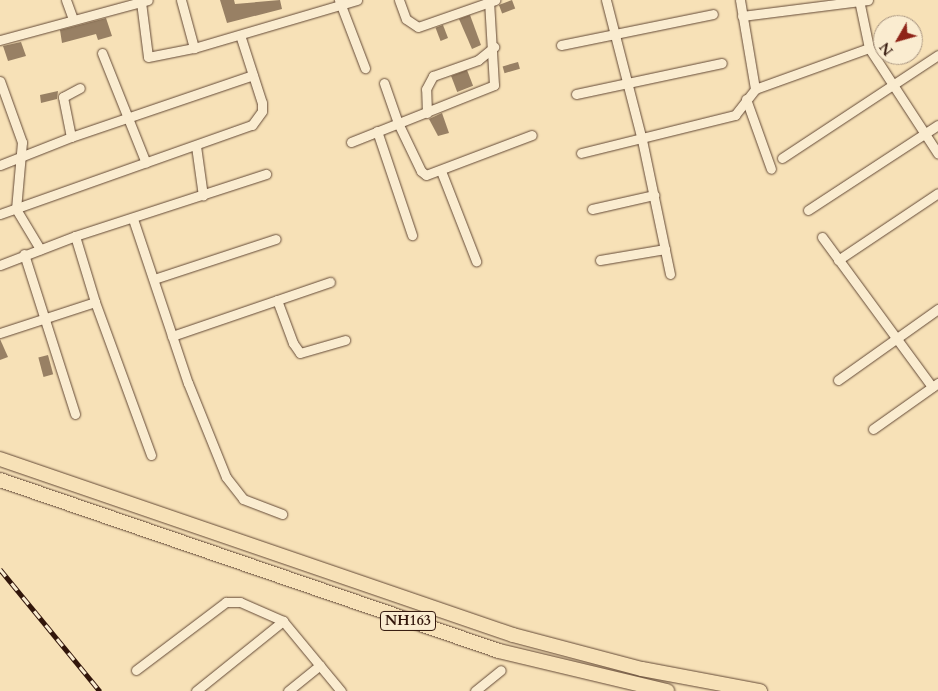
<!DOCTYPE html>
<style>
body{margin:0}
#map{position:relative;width:938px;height:691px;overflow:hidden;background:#f7e1b7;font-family:Cardo,serif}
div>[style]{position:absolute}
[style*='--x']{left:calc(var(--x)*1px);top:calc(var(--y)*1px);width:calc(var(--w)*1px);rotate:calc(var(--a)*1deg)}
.building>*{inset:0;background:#988064;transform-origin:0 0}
.roads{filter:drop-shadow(0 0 1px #634936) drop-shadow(0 0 1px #634936)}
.minor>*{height:9px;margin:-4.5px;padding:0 4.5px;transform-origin:4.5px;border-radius:4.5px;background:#faecd0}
.trunk>*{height:14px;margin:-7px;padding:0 7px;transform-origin:7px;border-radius:7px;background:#f7e1b7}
.rail>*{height:5px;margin-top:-2.5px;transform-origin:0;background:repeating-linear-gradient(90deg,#faecd0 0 9px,#32160b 0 18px);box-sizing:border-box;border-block:1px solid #32160b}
span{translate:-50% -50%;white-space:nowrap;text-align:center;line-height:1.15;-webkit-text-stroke:5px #faecd0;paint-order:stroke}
.shield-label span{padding:1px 4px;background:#faecd0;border:1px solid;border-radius:4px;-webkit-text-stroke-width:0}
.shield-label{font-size:14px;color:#32160b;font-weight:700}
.north{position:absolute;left:873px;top:15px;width:50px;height:50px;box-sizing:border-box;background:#faecd0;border:1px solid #aa9681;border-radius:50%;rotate:232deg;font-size:14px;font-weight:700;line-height:20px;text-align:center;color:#32160b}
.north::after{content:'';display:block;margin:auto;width:18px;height:22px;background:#8f2418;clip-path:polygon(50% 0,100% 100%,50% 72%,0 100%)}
</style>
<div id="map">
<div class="building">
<i style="clip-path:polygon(220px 0,234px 0,235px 4px,280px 0,282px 9px,227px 23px)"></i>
<i style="left:512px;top:0;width:9px;height:14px;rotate:69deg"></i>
<i style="clip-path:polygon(470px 15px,481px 45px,472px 49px,459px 19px)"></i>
<i style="clip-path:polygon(106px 18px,112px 36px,98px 40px,96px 34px,62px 43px,60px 30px)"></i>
<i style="left:443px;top:25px;width:14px;height:8px;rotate:69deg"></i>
<i style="clip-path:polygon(21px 42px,26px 56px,8px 61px,3px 46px)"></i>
<i style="left:518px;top:62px;width:7px;height:16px;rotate:74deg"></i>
<i style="left:467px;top:70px;width:17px;height:17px;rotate:69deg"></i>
<i style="clip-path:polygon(58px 91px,57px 99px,41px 103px,40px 95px)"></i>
<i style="clip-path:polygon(442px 113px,449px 133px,438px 136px,429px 119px)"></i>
<i style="clip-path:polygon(0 339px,8px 357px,0 360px)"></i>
<i style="left:48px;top:355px;width:20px;height:10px;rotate:75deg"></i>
</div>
<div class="roads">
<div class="minor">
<i style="--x:66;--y:0;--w:20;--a:70"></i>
<i style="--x:181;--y:0;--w:50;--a:74.8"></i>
<i style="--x:339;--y:0;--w:73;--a:69.1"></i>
<i style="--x:399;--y:0;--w:20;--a:70"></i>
<i style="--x:406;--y:19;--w:14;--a:34"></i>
<i style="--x:418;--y:27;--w:82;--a:-19.3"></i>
<i style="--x:606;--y:0;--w:145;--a:75.6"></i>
<i style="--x:642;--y:140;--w:137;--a:78.2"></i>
<i style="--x:740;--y:0;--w:90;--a:80.4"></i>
<i style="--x:859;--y:0;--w:49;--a:78.2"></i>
<i style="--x:869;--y:48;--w:126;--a:56.9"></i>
<i style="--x:141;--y:2;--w:55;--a:82.7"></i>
<i style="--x:148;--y:57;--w:47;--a:-11.1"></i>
<i style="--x:194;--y:48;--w:170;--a:-16.4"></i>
<i style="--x:742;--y:16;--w:127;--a:-7.2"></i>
<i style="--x:0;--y:40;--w:153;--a:-15.1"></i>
<i style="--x:561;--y:45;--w:155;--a:-11.5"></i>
<i style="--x:102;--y:53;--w:118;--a:68.2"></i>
<i style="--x:0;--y:81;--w:65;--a:70.2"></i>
<i style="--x:22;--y:142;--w:67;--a:95.1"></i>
<i style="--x:16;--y:209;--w:47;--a:59"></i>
<i style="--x:384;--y:83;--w:42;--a:70.7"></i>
<i style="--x:398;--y:123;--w:53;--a:64.4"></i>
<i style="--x:421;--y:171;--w:6;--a:39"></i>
<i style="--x:426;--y:175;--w:113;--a:-20.7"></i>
<i style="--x:576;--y:94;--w:149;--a:-12"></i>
<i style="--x:746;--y:99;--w:74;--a:70.3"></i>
<i style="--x:427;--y:113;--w:24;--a:-92"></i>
<i style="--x:426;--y:89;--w:15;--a:-62"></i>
<i style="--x:433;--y:76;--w:48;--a:-19.6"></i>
<i style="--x:478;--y:60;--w:21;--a:-39"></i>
<i style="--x:377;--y:131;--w:110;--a:71.4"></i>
<i style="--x:71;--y:137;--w:192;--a:-18.8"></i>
<i style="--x:351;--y:142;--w:154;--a:-21.7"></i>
<i style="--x:494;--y:85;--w:85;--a:-93.4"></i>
<i style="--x:196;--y:146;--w:50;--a:82"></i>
<i style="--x:581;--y:153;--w:159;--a:-13.9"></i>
<i style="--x:735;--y:115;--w:33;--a:-52"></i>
<i style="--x:755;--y:89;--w:121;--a:-19.8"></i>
<i style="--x:782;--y:158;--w:187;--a:-33.4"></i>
<i style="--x:0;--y:165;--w:76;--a:-21.5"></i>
<i style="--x:71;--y:137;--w:41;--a:-101.3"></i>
<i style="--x:63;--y:97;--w:19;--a:-28"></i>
<i style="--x:441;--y:171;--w:97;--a:68.7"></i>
<i style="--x:592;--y:209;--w:64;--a:-12.7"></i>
<i style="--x:808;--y:210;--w:155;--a:-33.2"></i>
<i style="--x:0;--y:214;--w:267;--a:-19.5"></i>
<i style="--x:252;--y:125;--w:17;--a:-54"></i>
<i style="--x:262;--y:111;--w:8;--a:-90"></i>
<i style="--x:262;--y:103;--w:71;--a:-107.9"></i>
<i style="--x:133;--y:219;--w:173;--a:71.5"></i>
<i style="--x:188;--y:383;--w:101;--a:68"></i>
<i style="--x:226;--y:477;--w:28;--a:52"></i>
<i style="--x:243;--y:499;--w:42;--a:21"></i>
<i style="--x:75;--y:236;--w:69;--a:73.1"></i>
<i style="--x:95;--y:302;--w:163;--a:69.9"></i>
<i style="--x:822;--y:237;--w:186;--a:53.7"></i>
<i style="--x:24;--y:254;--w:168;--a:72.3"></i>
<i style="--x:600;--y:260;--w:66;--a:-9.6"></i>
<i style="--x:838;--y:260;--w:120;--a:-33.8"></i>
<i style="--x:0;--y:265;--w:80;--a:-21.1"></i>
<i style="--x:75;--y:236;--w:201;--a:-18"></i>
<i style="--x:154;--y:279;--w:128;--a:-18.2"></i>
<i style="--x:277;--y:300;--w:46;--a:69.6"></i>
<i style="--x:293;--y:343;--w:12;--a:55"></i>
<i style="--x:300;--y:353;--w:47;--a:-16.1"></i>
<i style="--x:0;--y:333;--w:100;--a:-18.1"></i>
<i style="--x:172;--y:336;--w:167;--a:-18.9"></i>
<i style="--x:838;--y:380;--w:123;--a:-35.4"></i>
<i style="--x:873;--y:429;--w:80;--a:-35.3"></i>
<i style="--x:136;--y:670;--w:113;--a:-37.1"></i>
<i style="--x:226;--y:602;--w:14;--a:0"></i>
<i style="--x:240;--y:602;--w:47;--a:23.8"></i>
<i style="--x:283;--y:621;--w:91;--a:50.4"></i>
<i style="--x:196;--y:691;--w:112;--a:-38.8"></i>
<i style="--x:288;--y:691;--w:41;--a:-39.1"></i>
<i style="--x:475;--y:691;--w:33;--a:-39"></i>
</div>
<div class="trunk">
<i style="--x:0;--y:459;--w:542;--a:18.94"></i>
<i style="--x:513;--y:635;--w:133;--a:14.8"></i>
<i style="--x:642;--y:669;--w:120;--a:10.6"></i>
<i style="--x:0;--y:480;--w:527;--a:18.92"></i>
<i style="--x:499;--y:651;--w:173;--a:13.4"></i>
</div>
</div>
<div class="rail">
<i style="--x:0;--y:569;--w:158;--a:50.7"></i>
</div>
<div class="shield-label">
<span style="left:408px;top:621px">NH163</span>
</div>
<div class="north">N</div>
</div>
